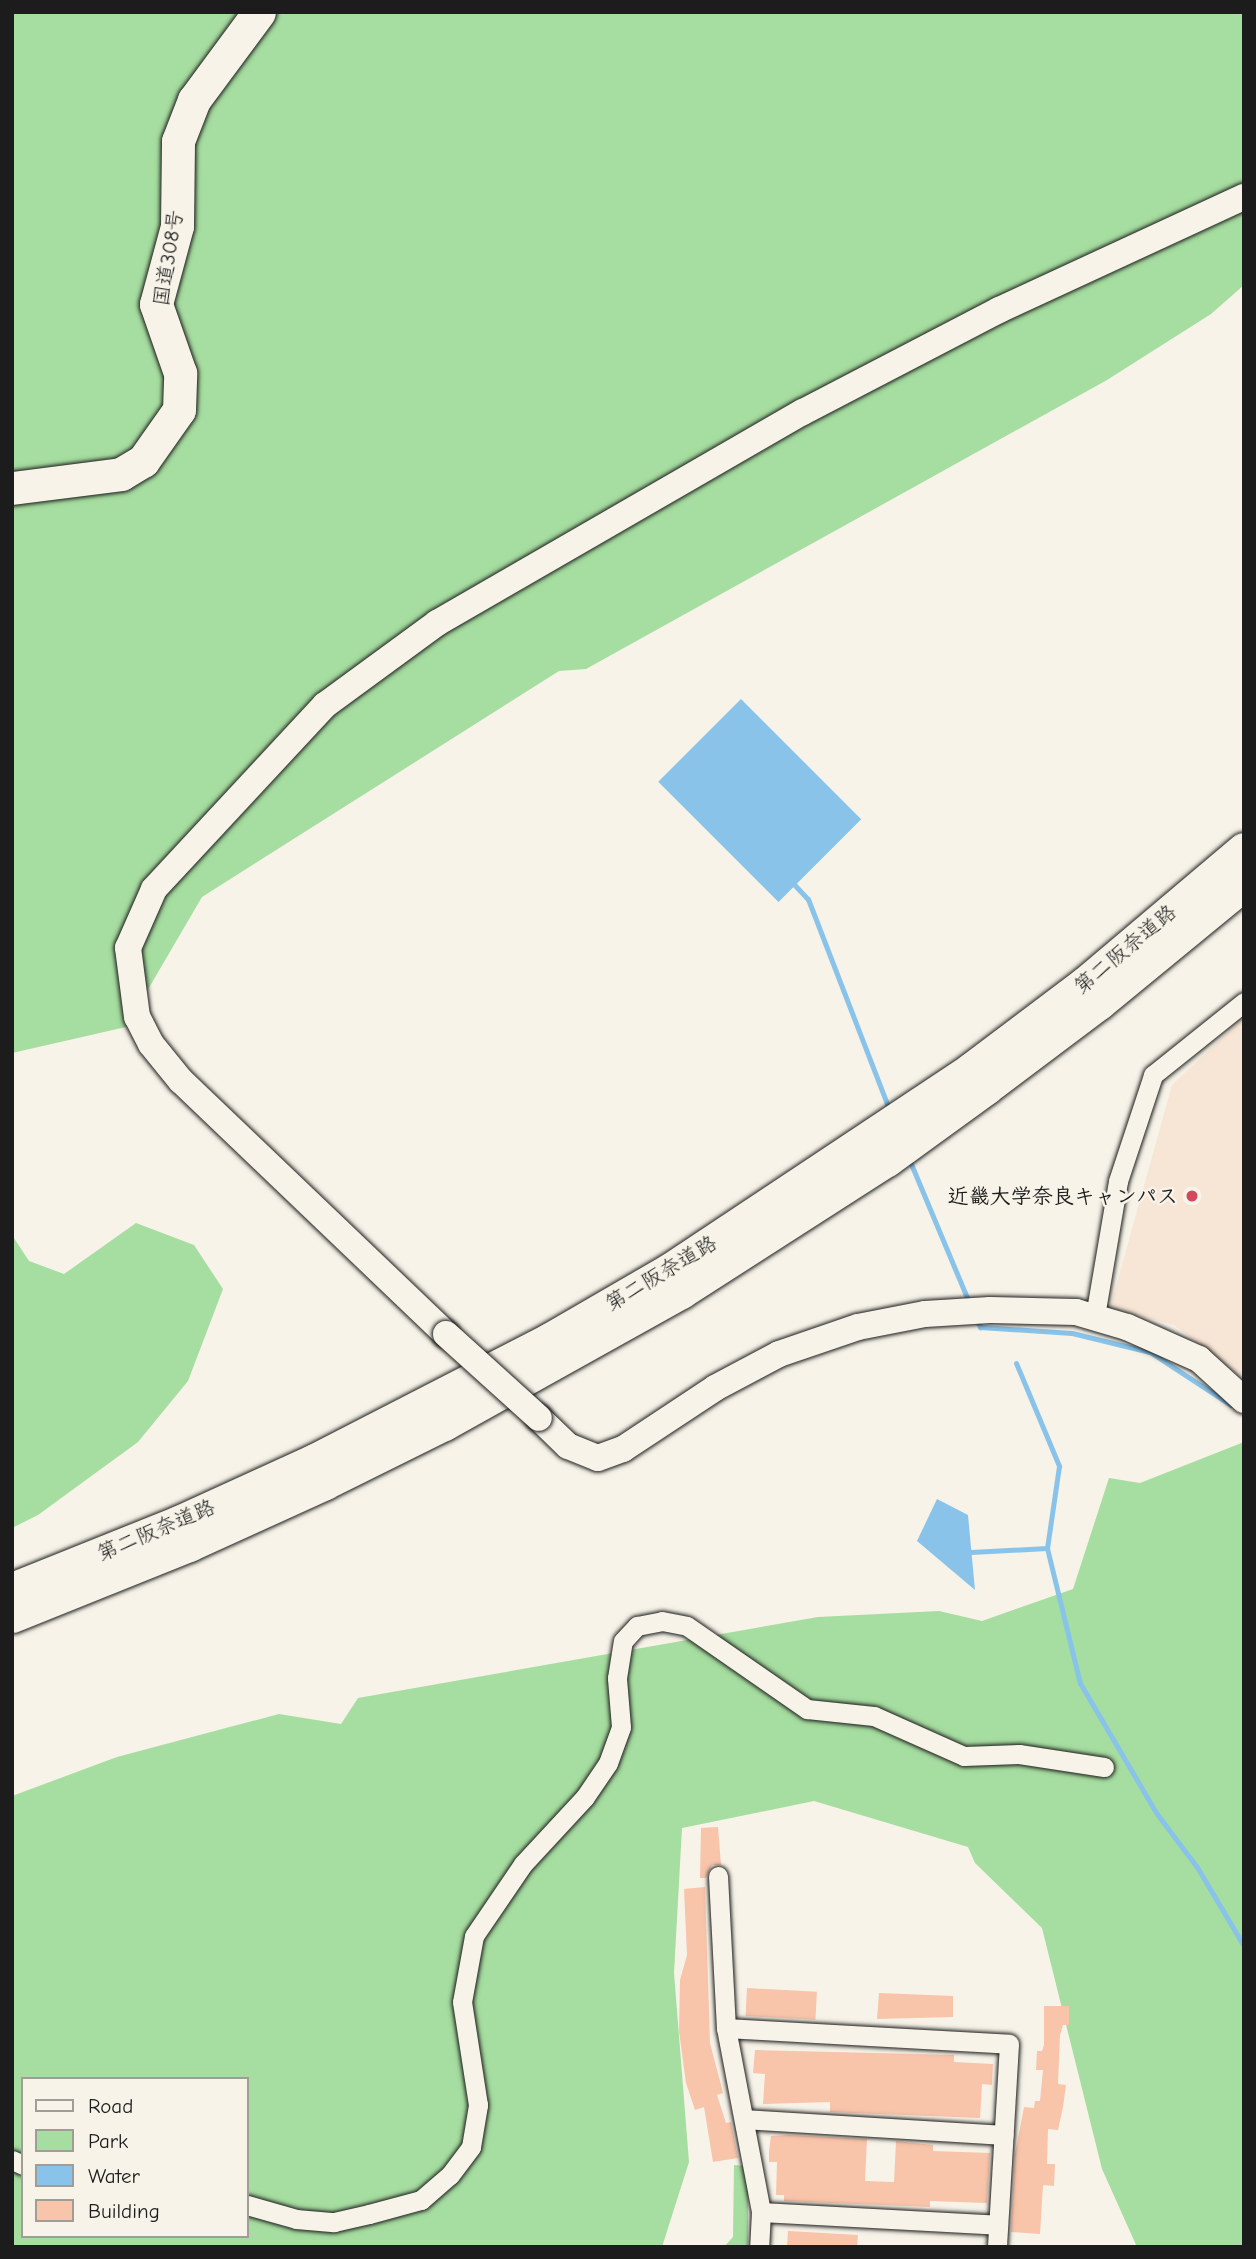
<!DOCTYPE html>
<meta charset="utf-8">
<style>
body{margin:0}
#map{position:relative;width:1256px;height:2259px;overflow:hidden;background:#f7f3e8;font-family:"Comic Neue","Klee One",sans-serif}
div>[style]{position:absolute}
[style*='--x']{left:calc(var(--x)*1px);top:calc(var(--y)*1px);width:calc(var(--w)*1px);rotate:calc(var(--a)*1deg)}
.built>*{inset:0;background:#f7e5d5}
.green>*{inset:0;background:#a6dda0}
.water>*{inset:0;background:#8ac3e9;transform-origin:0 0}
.stream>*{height:5px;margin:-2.5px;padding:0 2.5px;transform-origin:2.5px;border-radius:2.5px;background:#8ac3e9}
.building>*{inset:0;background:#f8c4aa;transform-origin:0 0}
.roads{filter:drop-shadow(0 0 2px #1c1c1c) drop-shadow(0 0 2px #1c1c1c)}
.street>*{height:19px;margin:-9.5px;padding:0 9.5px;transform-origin:9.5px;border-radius:9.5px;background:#f7f3e8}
.secondary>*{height:26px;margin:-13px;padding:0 13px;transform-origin:13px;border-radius:13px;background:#f7f3e8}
.highway>*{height:33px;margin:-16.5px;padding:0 16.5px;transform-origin:16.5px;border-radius:16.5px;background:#f7f3e8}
.bridges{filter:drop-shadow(0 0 2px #1c1c1c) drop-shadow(0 0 2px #1c1c1c)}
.secondary-bridge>*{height:26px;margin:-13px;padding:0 13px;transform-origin:13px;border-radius:13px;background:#f7f3e8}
.dots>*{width:19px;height:19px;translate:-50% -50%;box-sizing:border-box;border:4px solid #f7f3e8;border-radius:50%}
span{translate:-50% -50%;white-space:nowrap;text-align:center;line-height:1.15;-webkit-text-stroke:5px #f7f3e8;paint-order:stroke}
.street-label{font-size:21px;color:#1c1c1c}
.poi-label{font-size:21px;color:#1c1c1c;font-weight:700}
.right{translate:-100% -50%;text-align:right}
.frame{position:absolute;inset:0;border:14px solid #1c1c1c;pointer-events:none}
.legend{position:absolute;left:21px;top:2077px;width:228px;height:161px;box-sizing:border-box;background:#f7f3e8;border:2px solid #9f9d96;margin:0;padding:9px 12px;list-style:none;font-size:21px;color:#1c1c1c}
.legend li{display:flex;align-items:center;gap:14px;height:35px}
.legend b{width:35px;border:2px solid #9f9d96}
</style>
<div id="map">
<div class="built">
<i style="clip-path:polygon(1244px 1017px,1244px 1379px,1174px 1325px,1110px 1308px,1172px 1085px)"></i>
</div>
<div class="green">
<i style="clip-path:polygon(12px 12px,1244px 12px,1244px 285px,1211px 314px,1107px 380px,586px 669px,559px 671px,202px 897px,126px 1027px,12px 1053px)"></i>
<i style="clip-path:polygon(136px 1223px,194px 1245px,223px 1289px,188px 1381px,138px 1442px,38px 1515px,12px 1528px,12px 1235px,29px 1261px,64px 1274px)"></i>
<i style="clip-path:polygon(evenodd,1244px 1442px,1244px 2247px,1137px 2247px,1102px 2169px,1042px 1928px,975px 1863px,968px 1847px,814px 1801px,682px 1828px,674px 1973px,689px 2162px,662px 2247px,12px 2247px,12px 1796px,117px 1757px,279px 1714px,341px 1724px,358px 1698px,818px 1617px,939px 1611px,982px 1621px,1073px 1589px,1109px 1478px,1140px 1483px,1244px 1442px,23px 2079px,247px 2079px,247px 2236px,23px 2236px,23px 2079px)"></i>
<i style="clip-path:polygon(734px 2165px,748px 2166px,748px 2247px,724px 2247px,733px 2237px)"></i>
</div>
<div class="water">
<i style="left:741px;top:699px;width:170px;height:117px;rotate:45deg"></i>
<i style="clip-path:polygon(937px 1499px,968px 1515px,975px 1590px,917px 1541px)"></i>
</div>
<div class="stream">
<i style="--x:790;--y:880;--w:26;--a:47"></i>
<i style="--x:808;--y:899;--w:227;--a:68.9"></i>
<i style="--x:909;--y:1159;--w:158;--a:67.3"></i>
<i style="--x:977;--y:1320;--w:8;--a:67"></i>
<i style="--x:980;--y:1327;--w:92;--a:3.7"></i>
<i style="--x:1072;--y:1333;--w:80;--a:13.7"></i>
<i style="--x:1150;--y:1352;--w:97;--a:33.2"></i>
<i style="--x:1016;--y:1363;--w:112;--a:67.3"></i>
<i style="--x:1059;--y:1466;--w:83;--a:98.3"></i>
<i style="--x:1047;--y:1548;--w:139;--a:76.3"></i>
<i style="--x:1080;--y:1683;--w:152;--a:59.6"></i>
<i style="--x:1157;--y:1814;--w:66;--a:53"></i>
<i style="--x:1197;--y:1867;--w:92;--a:59.3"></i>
<i style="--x:971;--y:1552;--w:76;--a:-3"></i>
</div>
<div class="building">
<i style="clip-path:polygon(718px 1827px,721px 1865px,712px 1865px,706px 1878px,700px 1878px,701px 1828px)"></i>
<i style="clip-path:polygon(705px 1887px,710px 2043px,723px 2093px,717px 2095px,726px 2123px,731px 2122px,738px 2158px,713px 2162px,704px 2107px,695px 2110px,686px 2083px,679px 2031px,680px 1980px,687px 1955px,684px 1889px)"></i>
<i style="left:747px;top:1988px;width:70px;height:28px;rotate:3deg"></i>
<i style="clip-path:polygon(879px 1993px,953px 1996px,953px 2017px,877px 2019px)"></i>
<i style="clip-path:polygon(1044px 2006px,1069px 2006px,1069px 2025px,1063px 2025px,1060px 2035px,1058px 2084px,1066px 2085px,1063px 2107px,1058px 2130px,1048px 2129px,1047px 2164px,1055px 2164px,1054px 2186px,1043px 2185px,1040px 2234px,1011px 2232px,1015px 2154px,1024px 2107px,1034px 2108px,1035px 2101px,1040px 2101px,1043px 2070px,1036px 2070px,1037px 2051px,1042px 2051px,1044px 2045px)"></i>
<i style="clip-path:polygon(755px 2050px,954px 2055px,954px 2062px,993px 2064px,992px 2085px,982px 2084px,980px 2118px,830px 2112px,830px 2102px,763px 2104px,765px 2074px,753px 2073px)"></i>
<i style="clip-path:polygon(789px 2135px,867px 2139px,865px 2181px,894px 2182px,896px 2141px,933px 2145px,933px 2151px,990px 2153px,987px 2203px,930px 2201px,930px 2207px,784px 2201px,784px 2195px,776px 2195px,777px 2162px,769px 2162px,769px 2151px,771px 2136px)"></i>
<i style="clip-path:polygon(788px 2231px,858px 2235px,857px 2247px,787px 2247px)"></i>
</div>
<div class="roads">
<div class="street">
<i style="--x:1095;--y:1316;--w:137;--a:-80.3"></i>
<i style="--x:1118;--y:1181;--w:112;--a:-71.7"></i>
<i style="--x:1153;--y:1075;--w:117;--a:-38.7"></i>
<i style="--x:718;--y:1876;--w:152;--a:87"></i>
<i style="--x:726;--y:2028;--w:187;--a:79.2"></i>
<i style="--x:761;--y:2212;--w:35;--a:93"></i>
<i style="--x:726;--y:2028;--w:283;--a:3.2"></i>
<i style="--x:1009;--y:2044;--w:203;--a:93.4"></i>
<i style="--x:744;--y:2119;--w:260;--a:3.5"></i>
<i style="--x:12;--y:2160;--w:12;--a:24"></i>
<i style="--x:247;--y:2205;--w:51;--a:15.9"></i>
<i style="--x:296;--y:2219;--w:38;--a:5"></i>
<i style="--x:334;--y:2222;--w:36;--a:-13"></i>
<i style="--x:369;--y:2214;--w:54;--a:-15.1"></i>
<i style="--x:421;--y:2200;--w:38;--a:-41"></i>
<i style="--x:450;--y:2175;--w:35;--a:-53"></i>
<i style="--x:471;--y:2147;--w:43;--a:-80.5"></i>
<i style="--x:478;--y:2105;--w:104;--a:-98.8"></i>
<i style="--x:462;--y:2002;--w:67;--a:-79.7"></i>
<i style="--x:474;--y:1936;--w:87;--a:-55.8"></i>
<i style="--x:523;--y:1864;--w:91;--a:-47.2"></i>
<i style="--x:585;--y:1797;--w:41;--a:-55.9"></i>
<i style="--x:608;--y:1763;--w:38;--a:-70"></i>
<i style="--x:621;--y:1727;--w:49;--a:-94.7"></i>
<i style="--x:617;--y:1678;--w:37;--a:-81"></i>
<i style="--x:623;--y:1641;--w:21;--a:-47"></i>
<i style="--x:637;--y:1626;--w:25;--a:-11"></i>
<i style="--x:662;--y:1621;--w:25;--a:11"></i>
<i style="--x:687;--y:1626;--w:146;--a:34.7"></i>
<i style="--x:807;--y:1709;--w:67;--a:6"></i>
<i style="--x:874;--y:1716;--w:98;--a:24"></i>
<i style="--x:964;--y:1756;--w:55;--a:-2.1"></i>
<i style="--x:1019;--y:1754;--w:86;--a:8.7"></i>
<i style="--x:761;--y:2212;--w:237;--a:3.1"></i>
</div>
<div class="secondary">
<i style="--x:446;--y:1334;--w:366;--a:-136.3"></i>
<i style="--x:181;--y:1081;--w:48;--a:-129"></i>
<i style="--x:151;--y:1044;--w:30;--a:-117"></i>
<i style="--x:137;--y:1017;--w:70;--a:-97.4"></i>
<i style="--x:128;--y:948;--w:64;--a:-66.2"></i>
<i style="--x:154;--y:889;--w:251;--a:-47.1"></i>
<i style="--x:325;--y:705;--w:139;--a:-36.2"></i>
<i style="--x:437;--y:623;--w:422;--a:-30"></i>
<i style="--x:803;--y:412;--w:221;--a:-27.5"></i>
<i style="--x:999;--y:310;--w:270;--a:-24.8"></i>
<i style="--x:539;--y:1418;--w:40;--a:44"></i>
<i style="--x:568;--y:1446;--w:32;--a:22"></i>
<i style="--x:598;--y:1458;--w:27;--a:-20"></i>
<i style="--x:623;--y:1449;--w:110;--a:-33.5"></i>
<i style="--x:715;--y:1388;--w:72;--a:-28"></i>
<i style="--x:779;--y:1354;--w:83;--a:-18.9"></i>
<i style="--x:858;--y:1327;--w:68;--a:-11"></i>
<i style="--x:925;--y:1314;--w:65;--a:-3.5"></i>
<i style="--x:990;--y:1310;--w:86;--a:1.3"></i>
<i style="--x:1076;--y:1312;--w:53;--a:16.4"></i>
<i style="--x:1127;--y:1327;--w:79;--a:24"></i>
<i style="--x:1199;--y:1359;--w:61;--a:42.3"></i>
</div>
<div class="highway">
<i style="--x:12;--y:488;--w:110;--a:-7.3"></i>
<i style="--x:121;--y:474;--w:26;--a:-31"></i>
<i style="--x:143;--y:461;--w:62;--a:-54.8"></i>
<i style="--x:179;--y:410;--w:37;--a:-88"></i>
<i style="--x:180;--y:373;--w:73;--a:-109.2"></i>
<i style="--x:156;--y:304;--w:81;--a:-74.9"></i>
<i style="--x:177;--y:226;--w:85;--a:-89.3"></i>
<i style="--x:178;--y:141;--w:44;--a:-68.7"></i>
<i style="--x:194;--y:100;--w:109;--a:-53.5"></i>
<i style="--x:12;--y:1589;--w:180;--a:-21.9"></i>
<i style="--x:179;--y:1522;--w:149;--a:-24.5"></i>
<i style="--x:315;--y:1460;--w:264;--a:-27.2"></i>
<i style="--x:550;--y:1339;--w:138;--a:-30.1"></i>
<i style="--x:669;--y:1270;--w:363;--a:-33.6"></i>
<i style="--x:971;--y:1069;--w:141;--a:-37"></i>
<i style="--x:1084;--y:984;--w:209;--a:-40.2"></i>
<i style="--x:12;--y:1616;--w:191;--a:-21.9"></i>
<i style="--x:189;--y:1545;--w:149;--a:-24.5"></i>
<i style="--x:325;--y:1483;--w:133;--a:-26.4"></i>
<i style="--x:444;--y:1424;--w:271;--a:-29.1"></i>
<i style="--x:681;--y:1292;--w:245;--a:-32.7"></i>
<i style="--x:887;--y:1160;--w:122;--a:-36"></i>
<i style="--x:986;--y:1088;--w:141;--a:-37"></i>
<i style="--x:1099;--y:1003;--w:188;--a:-39.4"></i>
</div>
</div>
<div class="bridges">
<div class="secondary-bridge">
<i style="--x:446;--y:1334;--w:125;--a:42.1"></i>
</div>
</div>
<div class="dots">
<i style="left:1192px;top:1196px;background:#d1495b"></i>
</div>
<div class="street-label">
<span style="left:168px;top:258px;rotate:-81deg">国道308号</span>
<span style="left:1125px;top:949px;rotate:-40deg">第二阪奈道路</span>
<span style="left:661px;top:1273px;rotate:-31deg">第二阪奈道路</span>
<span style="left:156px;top:1530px;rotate:-23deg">第二阪奈道路</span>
</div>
<div class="poi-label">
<span class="right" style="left:1178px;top:1196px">近畿大学奈良キャンパス</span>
</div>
<div class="frame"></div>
<ul class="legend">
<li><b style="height:9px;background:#f7f3e8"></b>Road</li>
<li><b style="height:19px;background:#a6dda0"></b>Park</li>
<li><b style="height:19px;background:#8ac3e9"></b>Water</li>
<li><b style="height:19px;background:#f8c4aa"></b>Building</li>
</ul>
</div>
